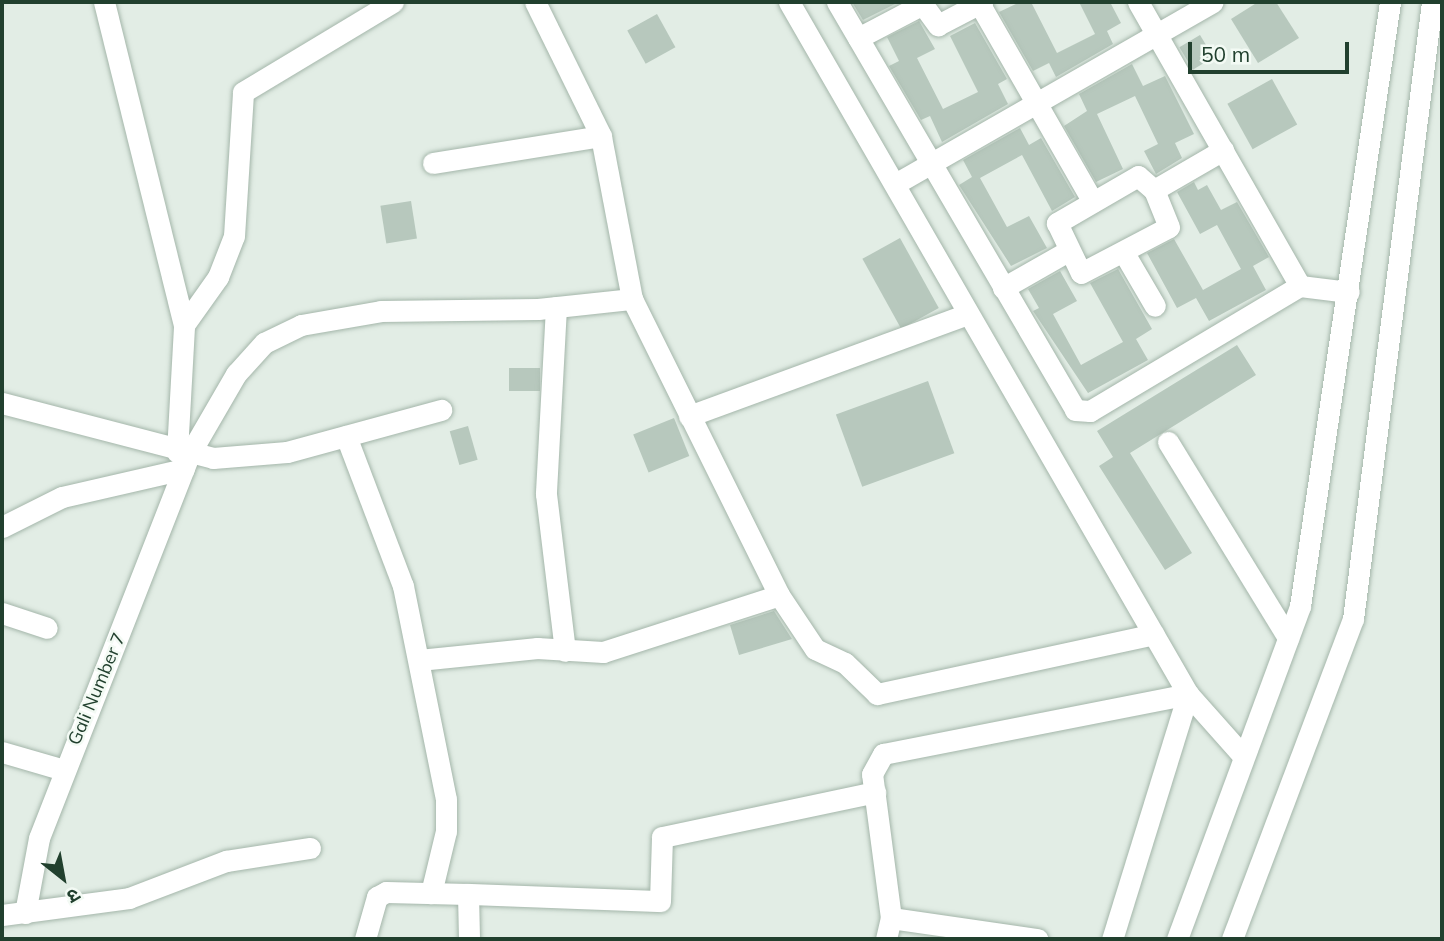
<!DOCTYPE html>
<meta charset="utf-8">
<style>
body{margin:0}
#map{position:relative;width:1444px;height:941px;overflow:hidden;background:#e2ede5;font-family:Mulish,"Noto Sans Devanagari",sans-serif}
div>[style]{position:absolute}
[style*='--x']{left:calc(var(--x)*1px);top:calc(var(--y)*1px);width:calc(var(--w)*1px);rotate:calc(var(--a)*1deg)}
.building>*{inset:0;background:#b7c8bd;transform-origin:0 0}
.roads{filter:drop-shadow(0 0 2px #a4b6aa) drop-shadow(0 0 2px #a4b6aa)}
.minor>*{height:21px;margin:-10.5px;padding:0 10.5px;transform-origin:10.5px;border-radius:10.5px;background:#fff}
span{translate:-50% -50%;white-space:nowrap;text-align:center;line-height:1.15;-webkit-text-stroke:5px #f3faf4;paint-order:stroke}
.street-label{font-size:18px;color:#21402e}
.frame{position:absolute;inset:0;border:4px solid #21402e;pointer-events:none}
.north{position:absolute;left:28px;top:843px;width:70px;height:70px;-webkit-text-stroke:5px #f3faf4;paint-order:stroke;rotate:149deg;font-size:19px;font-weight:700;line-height:28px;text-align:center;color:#21402e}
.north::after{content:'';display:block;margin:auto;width:24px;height:32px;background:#21402e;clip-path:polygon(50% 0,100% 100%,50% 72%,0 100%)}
.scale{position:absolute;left:1188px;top:42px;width:161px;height:32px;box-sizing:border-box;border:4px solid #21402e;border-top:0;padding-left:9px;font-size:21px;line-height:24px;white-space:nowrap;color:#21402e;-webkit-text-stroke:5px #f3faf4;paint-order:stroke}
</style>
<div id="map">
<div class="building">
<i style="clip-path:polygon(852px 2px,899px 2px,863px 20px)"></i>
<i style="clip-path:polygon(1020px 2px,1031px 2px,1057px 53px,1095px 34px,1079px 2px,1110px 2px,1121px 23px,1107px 31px,1113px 44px,1056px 77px,1049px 63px,1033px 71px,999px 12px)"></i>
<i style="clip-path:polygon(1258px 2px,1276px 2px,1299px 38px,1258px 63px,1231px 19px)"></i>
<i style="left:657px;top:14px;width:38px;height:34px;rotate:61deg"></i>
<i style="clip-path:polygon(919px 21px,935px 49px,917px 58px,943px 109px,978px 92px,950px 36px,975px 23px,1007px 79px,998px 84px,1008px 104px,942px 142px,930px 116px,921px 120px,889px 66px,899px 61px,887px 37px)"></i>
<i style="left:1200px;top:35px;width:26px;height:24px;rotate:59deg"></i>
<i style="clip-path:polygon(1132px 64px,1143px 86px,1165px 76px,1194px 134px,1175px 143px,1182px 158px,1156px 174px,1144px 151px,1158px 144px,1135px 96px,1097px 114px,1123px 169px,1096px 182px,1064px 126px,1087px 111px,1079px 94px)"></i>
<i style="left:1272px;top:79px;width:52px;height:51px;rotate:61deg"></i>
<i style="clip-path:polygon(1020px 128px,1029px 145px,1041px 138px,1075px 197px,1052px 211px,1022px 155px,980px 178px,1007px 227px,1029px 216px,1047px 248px,1011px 266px,959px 185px,972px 177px,963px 160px)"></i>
<i style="clip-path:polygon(1194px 182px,1198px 190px,1207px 185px,1221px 210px,1237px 202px,1269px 257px,1253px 266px,1266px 290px,1209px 321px,1196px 298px,1177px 308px,1147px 253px,1174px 239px,1203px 290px,1241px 269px,1217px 225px,1200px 234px,1177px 192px)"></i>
<i style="left:411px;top:201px;width:38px;height:31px;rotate:81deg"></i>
<i style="left:900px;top:238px;width:80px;height:43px;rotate:61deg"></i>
<i style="clip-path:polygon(1118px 269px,1152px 329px,1136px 339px,1148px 360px,1088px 393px,1033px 311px,1039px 308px,1028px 289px,1060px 271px,1077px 301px,1053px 314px,1081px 365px,1123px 342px,1090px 283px)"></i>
<i style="clip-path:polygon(1237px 345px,1256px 375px,1130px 453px,1192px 553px,1165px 570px,1099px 466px,1113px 457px,1097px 431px)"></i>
<i style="left:509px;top:368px;width:31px;height:23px"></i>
<i style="left:928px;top:381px;width:77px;height:98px;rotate:70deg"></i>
<i style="left:674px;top:418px;width:41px;height:44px;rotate:68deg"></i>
<i style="left:468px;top:426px;width:35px;height:19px;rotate:74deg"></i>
<i style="clip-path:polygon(774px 611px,792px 639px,739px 655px,730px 625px)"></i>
</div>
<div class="roads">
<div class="minor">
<i style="--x:104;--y:2;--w:333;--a:76.1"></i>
<i style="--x:789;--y:2;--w:799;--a:60.03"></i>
<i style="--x:1188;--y:694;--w:257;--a:107.2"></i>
<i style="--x:837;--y:2;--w:472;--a:59.7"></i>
<i style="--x:1075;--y:410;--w:15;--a:4"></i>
<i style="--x:1090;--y:411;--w:244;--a:-30.8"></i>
<i style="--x:1300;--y:286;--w:49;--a:7"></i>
<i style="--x:921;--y:2;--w:29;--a:54"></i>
<i style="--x:938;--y:25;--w:50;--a:-27.6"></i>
<i style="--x:1138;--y:2;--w:327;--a:60.3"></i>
<i style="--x:979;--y:3;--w:229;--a:60.2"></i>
<i style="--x:858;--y:38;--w:73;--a:-27.6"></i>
<i style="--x:433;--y:163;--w:170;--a:-9.1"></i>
<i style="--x:895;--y:184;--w:366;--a:-29.8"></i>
<i style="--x:1154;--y:190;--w:21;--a:-139"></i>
<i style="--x:1138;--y:176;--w:94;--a:149.9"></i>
<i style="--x:1057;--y:223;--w:55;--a:64.4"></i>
<i style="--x:1081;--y:273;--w:99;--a:-27.6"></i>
<i style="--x:1169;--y:227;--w:40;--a:-112"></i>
<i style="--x:1154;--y:190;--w:80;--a:-30.1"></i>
<i style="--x:1124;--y:253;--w:61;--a:59.7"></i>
<i style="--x:1003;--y:288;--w:75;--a:-29.6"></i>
<i style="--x:556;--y:307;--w:187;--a:93.1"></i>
<i style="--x:546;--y:494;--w:158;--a:83.1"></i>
<i style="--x:2;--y:403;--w:218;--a:14.6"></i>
<i style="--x:213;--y:458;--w:74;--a:-4.6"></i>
<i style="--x:287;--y:452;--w:160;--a:-15.3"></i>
<i style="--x:689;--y:416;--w:296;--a:-20.1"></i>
<i style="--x:346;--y:436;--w:160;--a:69.2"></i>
<i style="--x:403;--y:586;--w:217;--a:78.6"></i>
<i style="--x:446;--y:799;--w:32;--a:90"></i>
<i style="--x:446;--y:831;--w:64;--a:103.6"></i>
<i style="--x:1168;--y:442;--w:230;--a:58.5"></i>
<i style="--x:177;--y:452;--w:127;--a:-86.8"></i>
<i style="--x:184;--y:325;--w:59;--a:-54.7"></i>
<i style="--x:218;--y:277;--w:44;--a:-68.7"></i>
<i style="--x:234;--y:236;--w:144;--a:-86.4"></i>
<i style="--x:243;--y:92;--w:175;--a:-31"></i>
<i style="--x:2;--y:527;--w:67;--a:-26.6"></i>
<i style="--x:62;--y:497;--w:125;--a:-12.9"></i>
<i style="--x:779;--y:595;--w:65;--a:56.3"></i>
<i style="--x:815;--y:649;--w:33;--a:25"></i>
<i style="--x:845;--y:663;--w:45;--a:44.1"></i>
<i style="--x:877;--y:694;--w:283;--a:-12.2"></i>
<i style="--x:2;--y:613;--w:47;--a:18.4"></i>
<i style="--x:419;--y:660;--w:119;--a:-5.8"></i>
<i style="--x:537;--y:648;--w:66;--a:3.5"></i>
<i style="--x:603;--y:652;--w:185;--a:-17.9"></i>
<i style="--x:779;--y:595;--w:330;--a:-116.4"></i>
<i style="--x:2;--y:752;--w:65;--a:16.2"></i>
<i style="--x:468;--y:894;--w:192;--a:2.1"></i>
<i style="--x:660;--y:901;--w:64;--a:-88.2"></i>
<i style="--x:662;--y:837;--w:218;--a:-11.9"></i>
<i style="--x:25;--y:913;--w:76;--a:-79.4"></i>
<i style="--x:39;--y:838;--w:411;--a:-68.6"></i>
<i style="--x:189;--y:455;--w:94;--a:-59.9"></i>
<i style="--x:236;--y:374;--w:42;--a:-47.9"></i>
<i style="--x:264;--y:343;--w:41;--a:-25.9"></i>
<i style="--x:301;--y:325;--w:81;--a:-9.9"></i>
<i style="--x:381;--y:311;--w:157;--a:-0.7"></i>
<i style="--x:538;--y:309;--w:95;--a:-6.1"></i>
<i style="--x:632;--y:299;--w:166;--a:-100.8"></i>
<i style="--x:601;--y:136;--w:149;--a:-116.2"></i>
<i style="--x:2;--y:915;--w:128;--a:-7.6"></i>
<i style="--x:129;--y:898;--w:104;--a:-20.9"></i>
<i style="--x:226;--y:861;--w:85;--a:-8.8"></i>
<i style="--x:891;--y:918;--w:148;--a:8.2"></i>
<i style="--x:365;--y:939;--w:44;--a:-74.1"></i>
<i style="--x:377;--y:897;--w:10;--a:-29"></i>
<i style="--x:386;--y:892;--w:82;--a:1.4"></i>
<i style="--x:468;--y:894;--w:45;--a:88.7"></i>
<i style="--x:886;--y:939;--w:22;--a:-77"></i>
<i style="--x:891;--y:918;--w:145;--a:-97.5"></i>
<i style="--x:872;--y:774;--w:23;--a:-61"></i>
<i style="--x:883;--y:754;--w:311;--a:-11.1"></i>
<i style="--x:1188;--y:694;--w:83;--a:48.4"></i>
<i style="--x:1177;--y:939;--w:355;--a:-69.7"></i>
<i style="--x:1300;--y:606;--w:611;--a:-81.52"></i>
<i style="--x:1232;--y:939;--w:342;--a:-69.3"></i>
<i style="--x:1353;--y:619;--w:622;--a:-82.7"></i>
</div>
</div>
<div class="street-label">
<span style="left:97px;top:689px;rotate:-67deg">Gali Number 7</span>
</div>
<div class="frame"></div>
<div class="north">उ</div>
<div class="scale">50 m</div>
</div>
